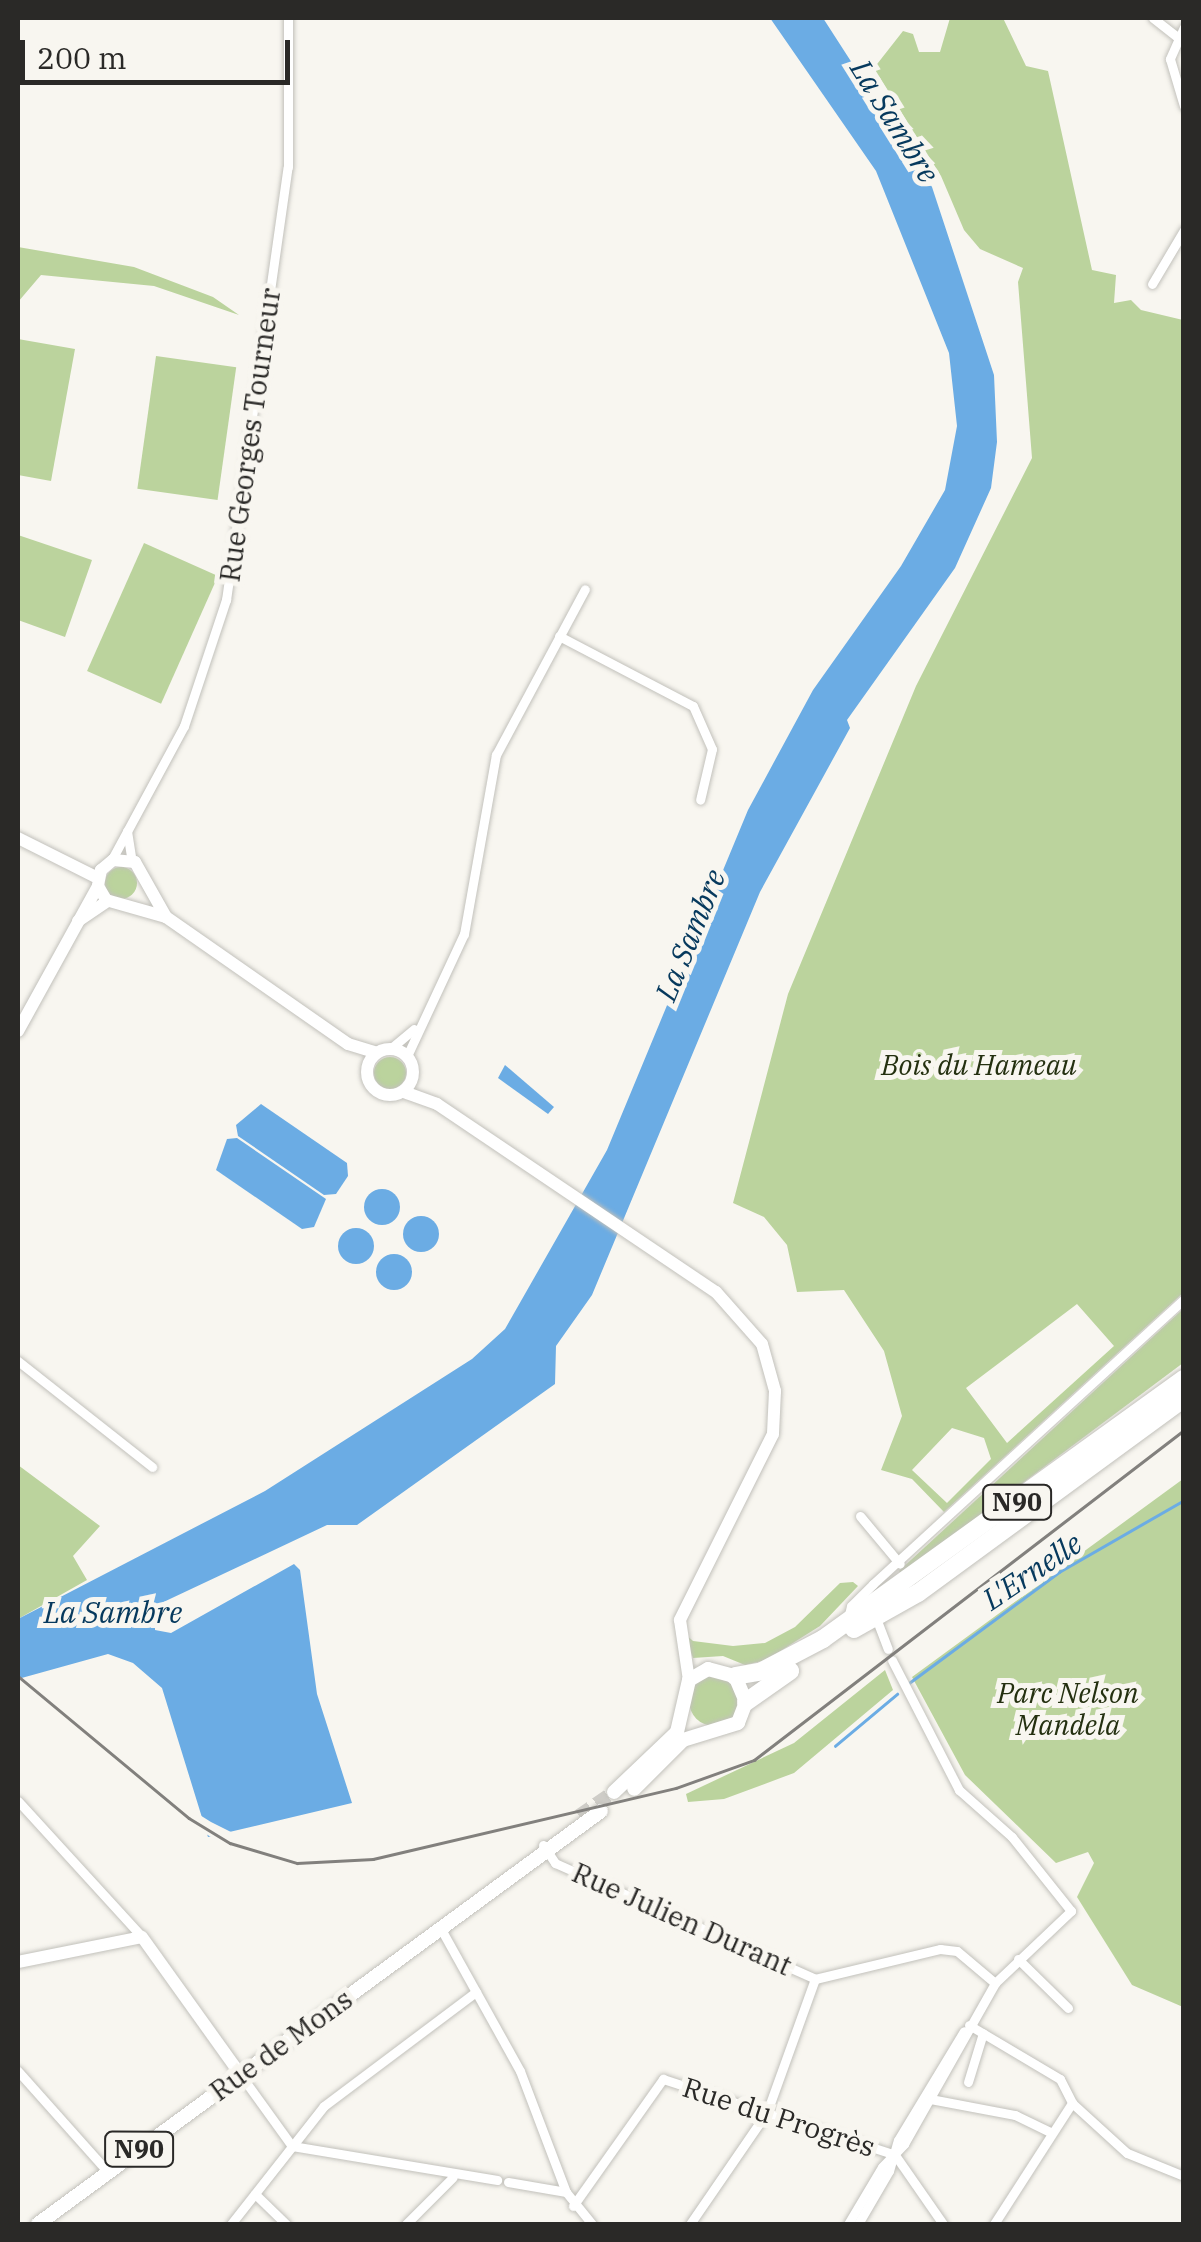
<!DOCTYPE html>
<meta charset="utf-8">
<style>
body{margin:0}
#map{position:relative;width:1201px;height:2242px;overflow:hidden;background:#f8f6f0;font-family:"IBM Plex Serif",serif}
div>[style]{position:absolute}
[style*='--x']{left:calc(var(--x)*1px);top:calc(var(--y)*1px);width:calc(var(--w)*1px);rotate:calc(var(--a)*1deg)}
.green>*{inset:0;background:#bbd39d;transform-origin:0 0}
.round{border-radius:50%}
.water>*{inset:0;background:#6bace4}
.pier>*{inset:0;background:#f8f6f0}
.stream>*{height:2.5px;margin:-1.25px;padding:0 1.25px;transform-origin:1.25px;border-radius:1.25px;background:#6bace4}
.primary-tunnel>*{height:14px;margin-top:-7px;transform-origin:0;background:repeating-linear-gradient(90deg,#cfcdc8 0 14px,transparent 0 21px)}
.roads{filter:drop-shadow(0 0 2px #c2c1bb) drop-shadow(0 0 2px #c2c1bb)}
.street>*{height:9px;margin:-4.5px;padding:0 4.5px;transform-origin:4.5px;border-radius:4.5px;background:#fff}
.secondary>*{height:12px;margin:-6px;padding:0 6px;transform-origin:6px;border-radius:6px;background:#fff}
.secondary>.ring{margin:-6px;padding:0;box-sizing:content-box;background:none;border:12px solid #fff;border-radius:50%}
.primary>*{height:14px;margin:-7px;padding:0 7px;transform-origin:7px;border-radius:7px;background:#fff}
.highway>*{height:18px;margin:-9px;padding:0 9px;transform-origin:9px;border-radius:9px;background:#fff}
.tram>*{height:2.5px;margin:-1.25px;padding:0 1.25px;transform-origin:1.25px;border-radius:1.25px;background:#82807d}
span{translate:-50% -50%;white-space:nowrap;text-align:center;line-height:1.15;-webkit-text-stroke:10px #f8f6f0;paint-order:stroke}
.shield-label span{padding:2px 8px;background:#f8f6f0;border:2px solid;border-radius:8px;-webkit-text-stroke-width:0}
.shield-label{font-size:25px;color:#2a2927;font-weight:700}
.street-label{font-size:28px;color:#2a2927}
.park-label{font-size:28px;color:#243010;font-style:italic}
.water-label{font-size:30px;color:#06395d;font-style:italic}
.frame{position:absolute;inset:0;border:20px solid #2a2927;pointer-events:none}
.scale{position:absolute;left:20px;top:40px;width:270px;height:45px;box-sizing:border-box;border:5px solid #2a2927;border-top:0;padding-left:12px;font-size:30px;line-height:35px;white-space:nowrap;color:#2a2927;-webkit-text-stroke:8px #f8f6f0;paint-order:stroke}
</style>
<div id="map">
<div class="green">
<i style="clip-path:polygon(evenodd,950px 18px,1003px 18px,1026px 66px,1048px 71px,1092px 270px,1116px 275px,1114px 303px,1131px 300px,1141px 310px,1183px 320px,1184px 1292px,944px 1512px,912px 1479px,881px 1470px,902px 1416px,884px 1351px,844px 1290px,797px 1292px,787px 1245px,764px 1217px,733px 1203px,788px 994px,916px 686px,1032px 458px,1018px 282px,1023px 268px,980px 249px,964px 230px,941px 176px,874px 68px,903px 31px,913px 34px,919px 52px,940px 52px,950px 18px,1077px 1304px,1114px 1346px,1007px 1443px,966px 1388px,1077px 1304px,950px 18px,952px 1428px,984px 1438px,991px 1459px,947px 1503px,912px 1470px,952px 1428px)"></i>
<i style="clip-path:polygon(18px 247px,134px 267px,213px 297px,239px 315px,154px 286px,41px 275px,18px 302px)"></i>
<i style="clip-path:polygon(18px 339px,75px 349px,51px 481px,18px 475px)"></i>
<i style="left:156px;top:356px;width:81px;height:134px;rotate:8deg"></i>
<i style="clip-path:polygon(18px 535px,92px 560px,65px 637px,18px 620px)"></i>
<i style="left:144px;top:543px;width:81px;height:140px;rotate:24deg"></i>
<i class="round" style="left:105px;top:867px;width:32px;height:32px"></i>
<i class="round" style="left:374px;top:1057px;width:32px;height:32px"></i>
<i style="clip-path:polygon(1183px 1309px,1183px 1363px,901px 1574px,899px 1571px)"></i>
<i style="clip-path:polygon(18px 1465px,100px 1526px,73px 1556px,87px 1580px,18px 1619px)"></i>
<i style="clip-path:polygon(1183px 1479px,1183px 2007px,1132px 1985px,1077px 1897px,1094px 1863px,1088px 1852px,1056px 1863px,965px 1775px,912px 1677px)"></i>
<i style="clip-path:polygon(853px 1582px,858px 1586px,820px 1626px,766px 1660px,745px 1665px,723px 1656px,693px 1658px,684px 1633px,693px 1641px,733px 1646px,765px 1643px,795px 1627px,840px 1583px)"></i>
<i style="clip-path:polygon(885px 1670px,893px 1690px,794px 1773px,724px 1799px,688px 1802px,686px 1794px,794px 1743px)"></i>
<i class="round" style="left:689px;top:1676px;width:50px;height:50px"></i>
</div>
<div class="water">
<i style="clip-path:polygon(770px 18px,823px 18px,932px 187px,994px 375px,997px 442px,991px 488px,955px 568px,847px 720px,850px 728px,760px 892px,592px 1295px,556px 1346px,555px 1384px,357px 1525px,327px 1525px,155px 1606px,155px 1630px,171px 1633px,294px 1564px,300px 1570px,317px 1694px,352px 1803px,208px 1837px,162px 1688px,133px 1663px,108px 1654px,18px 1679px,18px 1619px,265px 1491px,472px 1359px,505px 1329px,607px 1150px,748px 810px,813px 690px,901px 566px,945px 490px,957px 426px,949px 353px,876px 171px)"></i>
<i style="clip-path:polygon(505px 1065px,554px 1107px,548px 1114px,498px 1078px)"></i>
<i style="clip-path:polygon(261px 1104px,347px 1163px,348px 1176px,336px 1194px,324px 1195px,238px 1136px,236px 1125px)"></i>
<i style="clip-path:polygon(237px 1138px,326px 1199px,314px 1227px,302px 1229px,216px 1170px,227px 1139px)"></i>
<i class="round" style="left:364px;top:1189px;width:36px;height:36px"></i>
<i class="round" style="left:403px;top:1216px;width:36px;height:36px"></i>
<i class="round" style="left:338px;top:1228px;width:36px;height:36px"></i>
<i class="round" style="left:376px;top:1254px;width:36px;height:36px"></i>
</div>
<div class="pier">
<i style="clip-path:polygon(195px 1812px,211px 1822px,237px 1835px,216px 1840px,201px 1831px)"></i>
</div>
<div class="stream">
<i style="--x:909;--y:1683;--w:187;--a:-36.5"></i>
<i style="--x:1059;--y:1572;--w:144;--a:-29.9"></i>
<i style="--x:835;--y:1746;--w:81;--a:-40"></i>
</div>
<div class="primary-tunnel">
<i style="--x:579;--y:1816;--w:42;--a:-34.4"></i>
</div>
<div class="roads">
<div class="street">
<i style="--x:1153;--y:18;--w:29;--a:38"></i>
<i style="--x:1184;--y:27;--w:35;--a:114"></i>
<i style="--x:1170;--y:59;--w:49;--a:73.4"></i>
<i style="--x:1152;--y:284;--w:63;--a:-59.3"></i>
<i style="--x:559;--y:636;--w:151;--a:27.6"></i>
<i style="--x:693;--y:706;--w:47;--a:66.2"></i>
<i style="--x:712;--y:749;--w:52;--a:103.2"></i>
<i style="--x:127;--y:831;--w:30;--a:81"></i>
<i style="--x:111;--y:861;--w:153;--a:-61.6"></i>
<i style="--x:184;--y:726;--w:133;--a:-71.6"></i>
<i style="--x:226;--y:600;--w:437;--a:-81.9"></i>
<i style="--x:288;--y:167;--w:149;--a:-90"></i>
<i style="--x:390;--y:1049;--w:31;--a:-40"></i>
<i style="--x:407;--y:1056;--w:135;--a:-65"></i>
<i style="--x:464;--y:934;--w:182;--a:-79.9"></i>
<i style="--x:496;--y:755;--w:188;--a:-61.8"></i>
<i style="--x:18;--y:1361;--w:171;--a:38.3"></i>
<i style="--x:860;--y:1516;--w:62;--a:50.2"></i>
<i style="--x:876;--y:1618;--w:33;--a:69"></i>
<i style="--x:848;--y:1619;--w:13;--a:-77"></i>
<i style="--x:851;--y:1606;--w:31;--a:-45"></i>
<i style="--x:873;--y:1584;--w:422;--a:-42.5"></i>
<i style="--x:18;--y:1801;--w:184;--a:47.6"></i>
<i style="--x:543;--y:1845;--w:22;--a:56"></i>
<i style="--x:555;--y:1863;--w:285;--a:24"></i>
<i style="--x:815;--y:1979;--w:129;--a:-13.5"></i>
<i style="--x:940;--y:1949;--w:17;--a:7"></i>
<i style="--x:957;--y:1951;--w:50;--a:40.1"></i>
<i style="--x:441;--y:1929;--w:162;--a:60.9"></i>
<i style="--x:520;--y:2071;--w:129;--a:69.2"></i>
<i style="--x:566;--y:2192;--w:41;--a:50.9"></i>
<i style="--x:1018;--y:1959;--w:70;--a:44.4"></i>
<i style="--x:969;--y:2025;--w:106;--a:30.7"></i>
<i style="--x:1060;--y:2079;--w:27;--a:63"></i>
<i style="--x:1072;--y:2103;--w:74;--a:42.3"></i>
<i style="--x:1127;--y:2153;--w:61;--a:22"></i>
<i style="--x:18;--y:2071;--w:135;--a:48.3"></i>
<i style="--x:240;--y:2074;--w:89;--a:54.2"></i>
<i style="--x:292;--y:2146;--w:208;--a:9.4"></i>
<i style="--x:968;--y:2082;--w:51;--a:-73"></i>
<i style="--x:925;--y:2098;--w:92;--a:10.7"></i>
<i style="--x:1015;--y:2115;--w:41;--a:25.9"></i>
<i style="--x:895;--y:2155;--w:84;--a:55.2"></i>
<i style="--x:508;--y:2182;--w:59;--a:9.8"></i>
<i style="--x:255;--y:2194;--w:43;--a:44.1"></i>
<i style="--x:573;--y:2206;--w:156;--a:-54.7"></i>
<i style="--x:663;--y:2079;--w:244;--a:18.1"></i>
<i style="--x:231;--y:2224;--w:150;--a:-51.8"></i>
<i style="--x:324;--y:2106;--w:190;--a:-36.9"></i>
<i style="--x:406;--y:2224;--w:66;--a:-45"></i>
<i style="--x:690;--y:2224;--w:136;--a:-55.5"></i>
<i style="--x:767;--y:2112;--w:141;--a:-70.2"></i>
<i style="--x:848;--y:2224;--w:66;--a:-59.2"></i>
<i style="--x:882;--y:2167;--w:32;--a:-46"></i>
<i style="--x:904;--y:2144;--w:185;--a:-60.5"></i>
<i style="--x:995;--y:1983;--w:105;--a:-43.5"></i>
<i style="--x:1071;--y:1911;--w:95;--a:-128.6"></i>
<i style="--x:1012;--y:1837;--w:71;--a:-138.4"></i>
<i style="--x:959;--y:1790;--w:146;--a:-117.3"></i>
<i style="--x:858;--y:2224;--w:61;--a:-59.7"></i>
<i style="--x:889;--y:2171;--w:32;--a:-74"></i>
<i style="--x:898;--y:2140;--w:127;--a:-58.8"></i>
<i style="--x:994;--y:2224;--w:144;--a:-57.2"></i>
</div>
<div class="secondary">
<i style="--x:18;--y:838;--w:89;--a:26.6"></i>
<i style="--x:166;--y:917;--w:63;--a:-119.4"></i>
<i style="--x:135;--y:862;--w:22;--a:-175"></i>
<i style="--x:113;--y:860;--w:16;--a:140"></i>
<i style="--x:101;--y:870;--w:16;--a:101"></i>
<i style="--x:98;--y:886;--w:16;--a:60"></i>
<i style="--x:106;--y:900;--w:62;--a:15.8"></i>
<i style="--x:166;--y:917;--w:222;--a:34.9"></i>
<i style="--x:348;--y:1044;--w:30;--a:17"></i>
<i style="--x:78;--y:921;--w:36;--a:-34"></i>
<i style="--x:18;--y:1031;--w:166;--a:-61.1"></i>
<i class="ring" style="left:367px;top:1049px;width:34px;height:34px"></i>
<i style="--x:404;--y:1092;--w:35;--a:20"></i>
<i style="--x:437;--y:1104;--w:336;--a:34"></i>
<i style="--x:716;--y:1292;--w:69;--a:48.5"></i>
<i style="--x:762;--y:1344;--w:49;--a:74.5"></i>
<i style="--x:775;--y:1391;--w:43;--a:92.7"></i>
<i style="--x:773;--y:1434;--w:208;--a:116.6"></i>
<i style="--x:680;--y:1620;--w:61;--a:81.5"></i>
<i style="--x:18;--y:1962;--w:126;--a:-11.4"></i>
<i style="--x:142;--y:1937;--w:168;--a:54.4"></i>
</div>
<div class="primary">
<i style="--x:614;--y:1792;--w:87;--a:-43.6"></i>
<i style="--x:677;--y:1732;--w:53;--a:-77"></i>
<i style="--x:689;--y:1680;--w:22;--a:-30"></i>
<i style="--x:708;--y:1669;--w:28;--a:15"></i>
<i style="--x:735;--y:1676;--w:28;--a:67"></i>
<i style="--x:746;--y:1702;--w:22;--a:111"></i>
<i style="--x:738;--y:1723;--w:58;--a:162.8"></i>
<i style="--x:683;--y:1740;--w:69;--a:135"></i>
<i style="--x:38;--y:2224;--w:698;--a:-36.26"></i>
</div>
<div class="highway">
<i style="--x:854;--y:1629;--w:73;--a:-29.4"></i>
<i style="--x:918;--y:1593;--w:330;--a:-36.2"></i>
<i style="--x:735;--y:1676;--w:27;--a:-10"></i>
<i style="--x:762;--y:1671;--w:69;--a:-27.7"></i>
<i style="--x:823;--y:1639;--w:445;--a:-35.8"></i>
<i style="--x:746;--y:1702;--w:54;--a:-35.2"></i>
</div>
</div>
<div class="tram">
<i style="--x:18;--y:1676;--w:222;--a:39.7"></i>
<i style="--x:189;--y:1818;--w:48;--a:31.4"></i>
<i style="--x:230;--y:1843;--w:70;--a:16.6"></i>
<i style="--x:297;--y:1863;--w:76;--a:-3"></i>
<i style="--x:373;--y:1859;--w:311;--a:-13.2"></i>
<i style="--x:676;--y:1788;--w:83;--a:-19.7"></i>
<i style="--x:754;--y:1760;--w:542;--a:-37.5"></i>
</div>
<div class="shield-label">
<span style="left:1017px;top:1502px">N90</span>
<span style="left:139px;top:2149px">N90</span>
</div>
<div class="street-label">
<span style="left:250px;top:435px;rotate:-82deg">Rue Georges Tourneur</span>
<span style="left:682px;top:1919px;rotate:24deg">Rue Julien Durant</span>
<span style="left:281px;top:2045px;rotate:-36deg">Rue de Mons</span>
<span style="left:779px;top:2117px;rotate:18deg">Rue du Progrès</span>
</div>
<div class="park-label">
<span style="left:979px;top:1065px">Bois du Hameau</span>
<span style="left:1068px;top:1709px">Parc Nelson<br>Mandela</span>
</div>
<div class="water-label">
<span style="left:895px;top:121px;rotate:58deg">La Sambre</span>
<span style="left:690px;top:935px;rotate:-68deg">La Sambre</span>
<span style="left:1032px;top:1571px;rotate:-34deg">L'Ernelle</span>
<span style="left:113px;top:1612px">La Sambre</span>
</div>
<div class="frame"></div>
<div class="scale">200 m</div>
</div>
